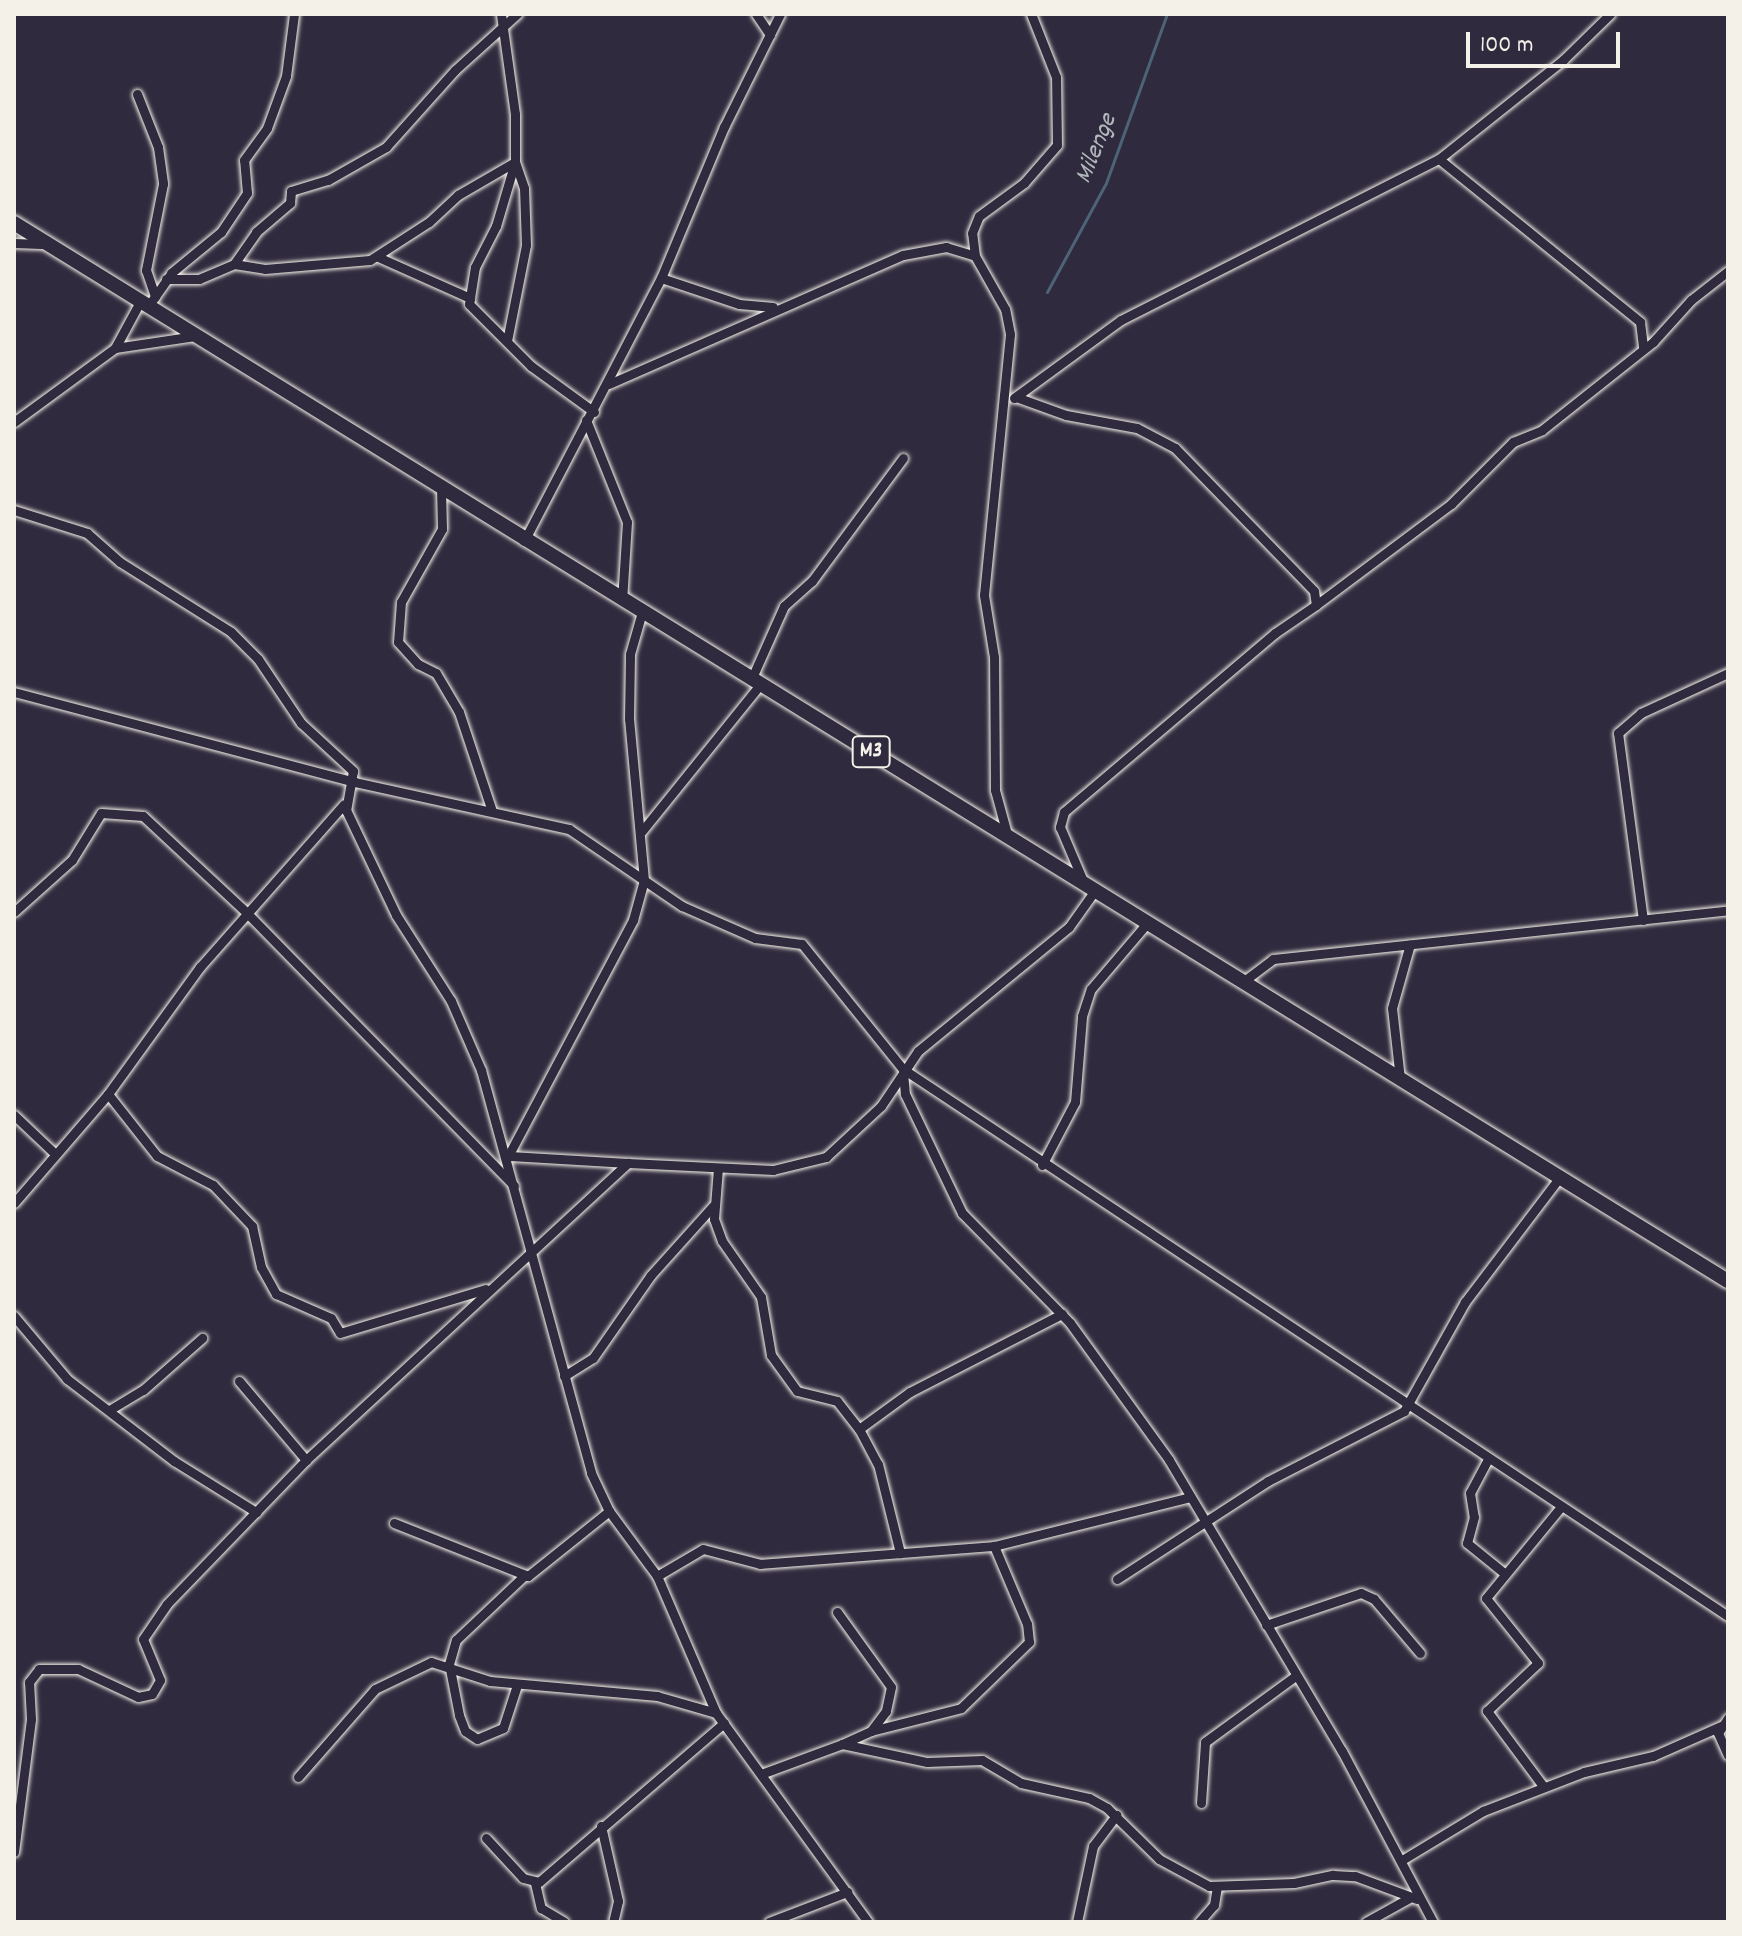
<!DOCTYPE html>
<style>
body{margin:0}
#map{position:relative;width:1742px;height:1936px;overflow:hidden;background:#2f2a3d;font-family:Dekko,sans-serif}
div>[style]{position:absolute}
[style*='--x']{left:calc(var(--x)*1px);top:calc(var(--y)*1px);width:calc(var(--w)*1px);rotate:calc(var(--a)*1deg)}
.stream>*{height:3px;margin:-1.5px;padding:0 1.5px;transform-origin:1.5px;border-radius:1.5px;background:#4d6378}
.roads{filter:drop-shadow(0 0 2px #f4f1e8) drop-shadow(0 0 2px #f4f1e8)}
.minor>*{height:9px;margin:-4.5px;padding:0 4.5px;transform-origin:4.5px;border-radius:4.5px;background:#2f2a3d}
.primary>*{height:14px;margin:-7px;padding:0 7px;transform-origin:7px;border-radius:7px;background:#2f2a3d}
span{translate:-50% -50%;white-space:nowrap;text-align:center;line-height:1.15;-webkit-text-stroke:8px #2f2a3d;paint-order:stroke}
.shield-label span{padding:2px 6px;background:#2f2a3d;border:2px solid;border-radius:6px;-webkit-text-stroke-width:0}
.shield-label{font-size:22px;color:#f4f1e8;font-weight:700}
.water-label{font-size:26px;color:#b1b8bb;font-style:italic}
.frame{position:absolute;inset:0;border:16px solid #f4f1e8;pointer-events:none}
.scale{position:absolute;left:1466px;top:32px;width:154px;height:36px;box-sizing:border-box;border:4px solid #f4f1e8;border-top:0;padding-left:10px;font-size:24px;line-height:28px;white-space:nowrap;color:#f4f1e8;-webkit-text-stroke:6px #2f2a3d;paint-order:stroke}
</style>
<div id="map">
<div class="stream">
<i style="--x:1047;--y:292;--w:124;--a:-61.6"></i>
<i style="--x:1106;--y:183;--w:180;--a:-70.2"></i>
</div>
<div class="roads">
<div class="minor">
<i style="--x:756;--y:14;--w:25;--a:56"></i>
<i style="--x:137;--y:94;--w:57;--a:68.4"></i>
<i style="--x:158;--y:147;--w:37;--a:82"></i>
<i style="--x:163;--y:184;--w:88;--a:101.2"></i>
<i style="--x:146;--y:270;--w:28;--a:71"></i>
<i style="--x:1439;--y:159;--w:259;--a:39"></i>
<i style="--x:1640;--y:322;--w:26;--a:83"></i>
<i style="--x:14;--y:243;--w:33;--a:2"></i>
<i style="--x:378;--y:257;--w:101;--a:24"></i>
<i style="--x:470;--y:298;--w:6;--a:99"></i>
<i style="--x:469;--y:304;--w:88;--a:45"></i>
<i style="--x:531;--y:366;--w:78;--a:36.1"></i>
<i style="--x:234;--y:264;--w:31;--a:9"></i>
<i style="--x:265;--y:269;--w:105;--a:-4.9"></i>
<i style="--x:370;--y:260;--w:70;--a:-32.8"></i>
<i style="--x:429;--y:222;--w:40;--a:-43"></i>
<i style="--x:458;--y:195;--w:66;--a:-30.1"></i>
<i style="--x:661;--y:278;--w:82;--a:18.4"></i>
<i style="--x:739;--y:304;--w:34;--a:5"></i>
<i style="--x:166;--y:279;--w:33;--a:0"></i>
<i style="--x:199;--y:279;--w:38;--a:-23"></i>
<i style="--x:234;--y:264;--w:39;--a:-55"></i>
<i style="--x:256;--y:232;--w:45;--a:-40.5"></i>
<i style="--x:290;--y:203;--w:12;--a:-85"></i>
<i style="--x:291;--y:191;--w:39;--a:-17"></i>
<i style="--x:328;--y:180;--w:67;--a:-29.6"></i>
<i style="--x:386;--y:147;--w:103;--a:-48.1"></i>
<i style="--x:455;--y:70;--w:84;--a:-42.1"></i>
<i style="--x:470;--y:298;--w:31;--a:-81"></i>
<i style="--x:475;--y:267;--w:46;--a:-62.9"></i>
<i style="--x:496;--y:226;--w:67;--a:-73.5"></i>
<i style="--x:515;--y:162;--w:48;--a:-90"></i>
<i style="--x:515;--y:114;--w:101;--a:-98"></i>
<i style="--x:149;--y:305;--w:39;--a:-55"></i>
<i style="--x:171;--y:273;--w:65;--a:-39.4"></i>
<i style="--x:221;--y:232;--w:47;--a:-56.3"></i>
<i style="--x:247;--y:193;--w:33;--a:-95"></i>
<i style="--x:244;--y:160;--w:39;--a:-54"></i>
<i style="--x:267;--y:128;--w:55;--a:-69.9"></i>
<i style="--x:286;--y:76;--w:63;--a:-82.6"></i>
<i style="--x:507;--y:341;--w:98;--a:-78.8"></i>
<i style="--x:526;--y:245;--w:57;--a:-92"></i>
<i style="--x:524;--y:188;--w:28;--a:-109"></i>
<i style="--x:115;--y:348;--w:81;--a:-8.5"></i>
<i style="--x:609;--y:384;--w:321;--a:-23.7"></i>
<i style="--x:903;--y:255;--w:44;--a:-10.5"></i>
<i style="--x:946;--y:247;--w:30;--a:17"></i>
<i style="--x:1016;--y:397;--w:53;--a:19.8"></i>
<i style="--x:1066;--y:415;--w:72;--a:10.4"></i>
<i style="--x:1137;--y:428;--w:43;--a:27.8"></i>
<i style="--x:1175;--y:448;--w:199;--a:45.8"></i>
<i style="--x:1314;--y:591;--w:14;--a:82"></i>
<i style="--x:1316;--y:605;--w:50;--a:145.7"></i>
<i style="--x:1275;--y:633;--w:277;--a:139.7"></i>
<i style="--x:1064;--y:812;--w:16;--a:105"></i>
<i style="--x:1060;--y:827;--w:59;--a:66.9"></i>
<i style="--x:1014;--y:398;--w:132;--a:-36.1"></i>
<i style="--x:1121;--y:320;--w:356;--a:-26.9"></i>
<i style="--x:1439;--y:159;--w:159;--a:-38.6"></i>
<i style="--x:1563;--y:60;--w:66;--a:-44.4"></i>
<i style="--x:586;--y:420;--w:110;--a:68.1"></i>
<i style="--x:627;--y:522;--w:79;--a:93.6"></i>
<i style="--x:14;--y:422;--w:125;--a:-36.2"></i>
<i style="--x:115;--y:348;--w:55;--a:-61.6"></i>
<i style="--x:441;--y:488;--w:41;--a:88.6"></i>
<i style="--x:442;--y:529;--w:84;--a:119.3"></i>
<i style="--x:401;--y:602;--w:40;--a:94.3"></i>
<i style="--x:398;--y:642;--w:30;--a:48"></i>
<i style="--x:418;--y:664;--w:20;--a:27"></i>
<i style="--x:436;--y:673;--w:45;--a:59.5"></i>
<i style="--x:459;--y:712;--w:104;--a:71.6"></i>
<i style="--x:14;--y:510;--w:77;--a:17.5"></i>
<i style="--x:87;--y:533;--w:44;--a:41.3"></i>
<i style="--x:120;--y:562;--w:131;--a:32.2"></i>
<i style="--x:231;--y:632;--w:38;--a:45"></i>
<i style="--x:258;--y:659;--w:77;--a:56.1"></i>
<i style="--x:301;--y:723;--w:71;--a:42.7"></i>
<i style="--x:353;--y:771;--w:40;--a:100"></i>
<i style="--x:346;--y:810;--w:116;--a:64.5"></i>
<i style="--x:396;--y:915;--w:102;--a:57.4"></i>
<i style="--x:451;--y:1001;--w:75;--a:66.5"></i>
<i style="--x:481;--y:1070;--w:418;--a:74.7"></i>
<i style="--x:591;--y:1473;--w:42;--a:64.7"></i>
<i style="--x:609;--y:1511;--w:81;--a:53.6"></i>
<i style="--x:657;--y:1576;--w:149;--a:66.7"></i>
<i style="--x:716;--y:1713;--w:258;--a:54"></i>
<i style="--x:524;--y:541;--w:297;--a:-62.5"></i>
<i style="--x:661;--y:278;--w:164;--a:-67.4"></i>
<i style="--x:724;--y:127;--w:126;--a:-63.6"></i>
<i style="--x:1316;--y:605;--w:169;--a:-36.8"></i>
<i style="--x:1451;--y:504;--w:88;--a:-45"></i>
<i style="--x:1513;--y:442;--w:31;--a:-22"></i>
<i style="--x:1542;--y:430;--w:142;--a:-38.4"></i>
<i style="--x:1653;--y:342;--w:57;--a:-47.9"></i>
<i style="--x:1691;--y:300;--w:47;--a:-38.1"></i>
<i style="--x:751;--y:680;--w:81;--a:-66"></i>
<i style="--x:784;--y:606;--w:38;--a:-42"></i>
<i style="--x:812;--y:581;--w:153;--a:-53.5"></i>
<i style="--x:14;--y:692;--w:353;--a:14.8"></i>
<i style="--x:355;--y:782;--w:219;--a:12.4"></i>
<i style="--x:569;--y:829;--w:137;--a:34.3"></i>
<i style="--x:682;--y:906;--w:80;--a:23.7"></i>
<i style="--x:755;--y:938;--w:47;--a:7.3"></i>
<i style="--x:802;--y:944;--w:161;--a:51.1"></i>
<i style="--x:903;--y:1069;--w:990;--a:33.55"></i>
<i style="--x:642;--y:831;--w:188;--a:-51.1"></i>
<i style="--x:1007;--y:834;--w:46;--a:-105.3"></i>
<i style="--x:995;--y:790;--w:133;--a:-90.4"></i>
<i style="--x:994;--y:657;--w:63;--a:-99.2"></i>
<i style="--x:984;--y:595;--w:262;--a:-84.3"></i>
<i style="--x:1010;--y:334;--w:25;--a:-101"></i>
<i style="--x:1005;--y:309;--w:61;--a:-119.5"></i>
<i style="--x:975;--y:256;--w:23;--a:-97"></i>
<i style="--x:972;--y:233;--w:18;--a:-68"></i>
<i style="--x:979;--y:216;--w:56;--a:-36.3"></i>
<i style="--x:1024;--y:183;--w:50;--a:-49"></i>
<i style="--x:1057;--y:145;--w:68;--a:-90.8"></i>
<i style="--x:1056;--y:77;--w:68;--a:-111.6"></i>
<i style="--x:14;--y:912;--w:78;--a:-41.9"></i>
<i style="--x:72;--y:860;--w:55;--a:-58.3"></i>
<i style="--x:101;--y:813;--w:42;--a:4.1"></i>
<i style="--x:143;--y:816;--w:141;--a:43"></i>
<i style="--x:246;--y:912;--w:383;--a:45.6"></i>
<i style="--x:1643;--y:920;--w:189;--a:-97.6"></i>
<i style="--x:1618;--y:733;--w:30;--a:-41"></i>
<i style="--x:1641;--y:713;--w:96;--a:-24.7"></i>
<i style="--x:1244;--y:981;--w:36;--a:-37"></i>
<i style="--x:1273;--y:959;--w:458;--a:-6.1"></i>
<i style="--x:903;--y:1072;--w:22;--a:85"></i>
<i style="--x:905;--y:1094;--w:132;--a:64.4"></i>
<i style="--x:962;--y:1213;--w:154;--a:45.5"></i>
<i style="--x:1070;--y:1323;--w:169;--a:54.1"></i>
<i style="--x:1169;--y:1460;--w:339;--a:59.3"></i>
<i style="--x:1342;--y:1751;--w:194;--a:62"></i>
<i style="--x:1400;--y:1079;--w:71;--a:-96.4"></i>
<i style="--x:1392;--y:1008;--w:66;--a:-74.3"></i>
<i style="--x:108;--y:1094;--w:79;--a:51.7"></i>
<i style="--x:157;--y:1156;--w:63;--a:27.4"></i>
<i style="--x:213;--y:1185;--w:57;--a:46.4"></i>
<i style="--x:252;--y:1226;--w:42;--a:77.6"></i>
<i style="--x:261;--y:1267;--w:31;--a:61"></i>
<i style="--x:276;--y:1294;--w:60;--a:23.6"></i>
<i style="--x:331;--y:1318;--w:17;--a:59"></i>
<i style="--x:340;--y:1333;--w:152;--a:-16.8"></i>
<i style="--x:14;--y:1115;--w:55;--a:43.5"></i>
<i style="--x:510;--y:1156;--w:118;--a:3.4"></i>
<i style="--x:506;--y:1160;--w:272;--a:-62.1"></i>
<i style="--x:633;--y:920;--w:41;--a:-74.6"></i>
<i style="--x:644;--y:880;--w:162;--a:-95.3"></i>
<i style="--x:629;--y:719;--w:65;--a:-89.1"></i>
<i style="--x:630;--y:654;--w:44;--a:-74.1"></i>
<i style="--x:1042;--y:1165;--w:71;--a:-62.4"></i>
<i style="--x:1075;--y:1102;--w:86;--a:-85.3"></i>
<i style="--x:1082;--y:1016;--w:28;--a:-72"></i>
<i style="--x:1091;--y:989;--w:88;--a:-49.6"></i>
<i style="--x:718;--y:1168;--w:51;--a:94.5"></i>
<i style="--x:714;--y:1219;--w:23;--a:70"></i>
<i style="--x:722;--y:1241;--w:68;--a:55.1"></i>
<i style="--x:761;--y:1297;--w:59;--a:80.2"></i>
<i style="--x:771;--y:1355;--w:44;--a:54.2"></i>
<i style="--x:797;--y:1391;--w:41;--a:14"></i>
<i style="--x:837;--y:1401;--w:36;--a:52"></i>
<i style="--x:859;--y:1429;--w:40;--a:62"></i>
<i style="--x:878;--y:1464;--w:92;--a:76.1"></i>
<i style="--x:14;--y:1203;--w:144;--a:-49.2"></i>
<i style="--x:108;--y:1094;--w:157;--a:-54.1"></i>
<i style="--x:200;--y:967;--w:217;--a:-48.5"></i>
<i style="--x:14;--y:1316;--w:82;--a:49.9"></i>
<i style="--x:67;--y:1379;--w:135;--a:37.5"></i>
<i style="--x:174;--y:1461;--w:97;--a:31.9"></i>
<i style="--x:564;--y:1376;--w:34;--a:-32"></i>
<i style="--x:593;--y:1358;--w:101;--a:-55.1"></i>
<i style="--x:651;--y:1275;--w:93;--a:-48.1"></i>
<i style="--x:239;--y:1381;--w:104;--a:49.7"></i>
<i style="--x:111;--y:1409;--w:37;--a:-31"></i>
<i style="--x:143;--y:1390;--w:79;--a:-41.4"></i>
<i style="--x:859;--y:1429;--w:63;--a:-36"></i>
<i style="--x:910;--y:1392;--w:171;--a:-27.2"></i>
<i style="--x:1488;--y:1459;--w:38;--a:118"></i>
<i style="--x:1470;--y:1493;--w:24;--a:81"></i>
<i style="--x:1474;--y:1517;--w:27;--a:105"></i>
<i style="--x:1467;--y:1543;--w:48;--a:39"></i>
<i style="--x:394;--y:1523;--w:144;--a:21.6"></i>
<i style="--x:528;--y:1576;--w:104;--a:-38.7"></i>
<i style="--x:657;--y:1576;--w:53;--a:-30.4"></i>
<i style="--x:703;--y:1549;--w:59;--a:14.7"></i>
<i style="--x:760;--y:1564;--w:235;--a:-4.4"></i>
<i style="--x:994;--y:1546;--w:202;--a:-14"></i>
<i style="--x:1117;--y:1579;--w:180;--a:-33"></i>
<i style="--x:1268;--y:1481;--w:153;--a:-27.2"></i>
<i style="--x:1404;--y:1411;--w:125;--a:-60.8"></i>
<i style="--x:1465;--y:1302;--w:157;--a:-52.8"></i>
<i style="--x:837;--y:1612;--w:92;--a:54.2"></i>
<i style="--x:891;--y:1687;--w:25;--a:102"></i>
<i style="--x:886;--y:1711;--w:25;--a:127"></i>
<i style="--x:1266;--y:1625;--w:100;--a:-18.6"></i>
<i style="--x:1361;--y:1593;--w:14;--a:25"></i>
<i style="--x:1374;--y:1599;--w:71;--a:49.6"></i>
<i style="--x:517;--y:1685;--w:45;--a:108"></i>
<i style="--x:503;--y:1728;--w:28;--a:157"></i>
<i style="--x:477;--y:1739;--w:14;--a:-146"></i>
<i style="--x:465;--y:1731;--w:17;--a:-111"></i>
<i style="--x:459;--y:1715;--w:52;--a:-101.1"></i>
<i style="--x:449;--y:1664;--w:25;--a:-74"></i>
<i style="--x:456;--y:1640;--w:95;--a:-43.3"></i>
<i style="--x:1728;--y:1718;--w:18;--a:124"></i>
<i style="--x:1718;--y:1733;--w:24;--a:66"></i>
<i style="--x:842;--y:1744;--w:32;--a:-24"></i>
<i style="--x:871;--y:1731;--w:93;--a:-14.3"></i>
<i style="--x:961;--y:1708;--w:95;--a:-44.1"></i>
<i style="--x:1029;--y:1642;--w:18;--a:-96"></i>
<i style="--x:1027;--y:1624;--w:85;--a:-112.9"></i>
<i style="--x:761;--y:1774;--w:86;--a:-20.3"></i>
<i style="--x:842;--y:1744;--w:87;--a:12"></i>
<i style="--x:927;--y:1762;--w:55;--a:-2.1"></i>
<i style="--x:982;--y:1760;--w:45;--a:30.5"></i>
<i style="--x:1021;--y:1783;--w:70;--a:12.4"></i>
<i style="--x:1089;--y:1798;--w:21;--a:29"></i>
<i style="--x:1107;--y:1808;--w:73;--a:44.4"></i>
<i style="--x:1159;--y:1859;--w:57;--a:28.4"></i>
<i style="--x:1209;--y:1886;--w:85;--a:-2"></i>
<i style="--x:1294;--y:1883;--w:40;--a:-12"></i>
<i style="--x:1333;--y:1875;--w:22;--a:3"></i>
<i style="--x:1355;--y:1876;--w:66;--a:20.4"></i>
<i style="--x:298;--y:1777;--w:117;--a:-48.8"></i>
<i style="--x:375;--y:1689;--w:62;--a:-25.7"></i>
<i style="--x:431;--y:1662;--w:62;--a:17.9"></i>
<i style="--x:490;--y:1681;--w:168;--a:5.1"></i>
<i style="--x:657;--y:1696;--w:61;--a:16.1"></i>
<i style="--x:1543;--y:1786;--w:94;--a:-126.7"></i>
<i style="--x:1487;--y:1711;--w:70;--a:-43.3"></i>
<i style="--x:1538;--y:1663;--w:83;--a:-128.7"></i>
<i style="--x:1486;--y:1598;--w:117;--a:-50.6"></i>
<i style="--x:1201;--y:1803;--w:61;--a:-86.2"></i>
<i style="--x:1205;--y:1742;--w:110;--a:-36.1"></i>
<i style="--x:601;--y:1826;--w:77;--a:77.2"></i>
<i style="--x:618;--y:1901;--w:22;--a:103"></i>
<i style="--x:486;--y:1838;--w:54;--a:47.2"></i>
<i style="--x:523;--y:1878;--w:16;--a:14"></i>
<i style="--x:539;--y:1882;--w:244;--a:-40.7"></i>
<i style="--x:14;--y:1852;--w:134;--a:-82.7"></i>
<i style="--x:31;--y:1719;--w:37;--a:-93"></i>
<i style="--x:29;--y:1682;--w:16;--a:-52"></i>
<i style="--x:39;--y:1669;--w:39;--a:0"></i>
<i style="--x:78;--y:1669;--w:66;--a:25"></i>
<i style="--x:138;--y:1697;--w:14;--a:-12"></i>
<i style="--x:152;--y:1694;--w:16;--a:-60"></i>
<i style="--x:160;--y:1680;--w:44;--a:-112.5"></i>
<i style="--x:143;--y:1639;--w:42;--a:-55.6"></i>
<i style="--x:167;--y:1604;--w:200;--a:-46"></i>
<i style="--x:306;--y:1460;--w:438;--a:-42.7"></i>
<i style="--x:628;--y:1163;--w:145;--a:2.8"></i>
<i style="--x:773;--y:1170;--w:55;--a:-13.8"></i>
<i style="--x:826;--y:1157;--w:75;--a:-42.8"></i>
<i style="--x:881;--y:1106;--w:66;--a:-56.1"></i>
<i style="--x:918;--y:1051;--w:195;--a:-39.4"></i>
<i style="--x:1069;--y:927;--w:47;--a:-54.6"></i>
<i style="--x:1402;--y:1860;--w:95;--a:-31.2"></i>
<i style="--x:1483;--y:1811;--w:108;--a:-21.1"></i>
<i style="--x:1584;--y:1772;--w:71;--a:-13.1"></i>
<i style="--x:1653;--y:1756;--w:74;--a:-23.8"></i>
<i style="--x:535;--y:1883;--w:26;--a:77"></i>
<i style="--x:541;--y:1908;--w:27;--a:31"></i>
<i style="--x:769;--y:1922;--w:84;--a:-21"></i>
<i style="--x:1077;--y:1922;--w:78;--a:-78.1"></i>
<i style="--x:1093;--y:1846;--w:39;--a:-53"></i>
<i style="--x:1199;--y:1922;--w:23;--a:-49"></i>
<i style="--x:1214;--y:1905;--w:18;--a:-81"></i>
<i style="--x:1366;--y:1922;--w:51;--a:-29.1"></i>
</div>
<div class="primary">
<i style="--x:14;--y:223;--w:2014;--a:31.69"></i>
</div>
</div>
<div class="shield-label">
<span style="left:871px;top:752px">M3</span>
</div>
<div class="water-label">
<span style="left:1097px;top:149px;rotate:-68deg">Milenge</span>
</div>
<div class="frame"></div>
<div class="scale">100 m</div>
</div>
